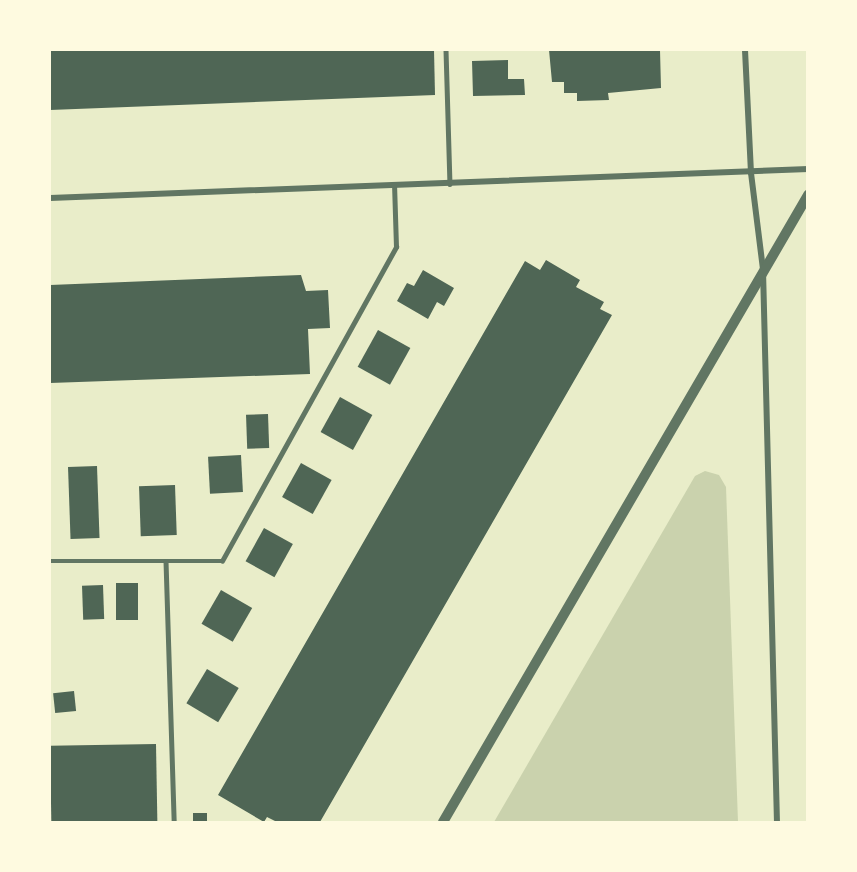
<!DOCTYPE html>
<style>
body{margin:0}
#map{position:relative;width:857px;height:872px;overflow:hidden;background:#e9edc9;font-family:Arial,sans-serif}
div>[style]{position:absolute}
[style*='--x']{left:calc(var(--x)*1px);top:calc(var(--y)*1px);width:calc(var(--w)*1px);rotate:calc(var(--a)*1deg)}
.green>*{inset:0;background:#cad2ad}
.building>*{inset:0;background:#4f6655;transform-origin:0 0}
.service>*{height:4.5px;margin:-2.25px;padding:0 2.25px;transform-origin:2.25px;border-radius:2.25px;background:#617663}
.minor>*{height:6px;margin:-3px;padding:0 3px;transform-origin:3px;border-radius:3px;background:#617663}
.tertiary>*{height:10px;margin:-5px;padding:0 5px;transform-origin:5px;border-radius:5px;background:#617663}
span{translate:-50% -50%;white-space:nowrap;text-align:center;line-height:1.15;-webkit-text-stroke:5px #fefae0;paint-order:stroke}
.frame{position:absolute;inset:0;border:51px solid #fefae0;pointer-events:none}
</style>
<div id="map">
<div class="green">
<i style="clip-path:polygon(705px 471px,719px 475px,726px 487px,738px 822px,494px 822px,695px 476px)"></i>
</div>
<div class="building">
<i style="clip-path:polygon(50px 50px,434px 50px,435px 95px,50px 110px)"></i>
<i style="clip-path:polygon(549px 50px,660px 50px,661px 88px,608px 93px,609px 100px,577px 101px,577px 93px,564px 93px,564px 82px,552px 82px)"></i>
<i style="clip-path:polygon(508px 60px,508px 79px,524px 79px,525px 95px,473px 96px,472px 61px)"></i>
<i style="clip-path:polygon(546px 260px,580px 280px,576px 287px,604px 302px,600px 309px,612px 315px,320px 822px,277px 822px,267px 817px,264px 822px,218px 795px,525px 261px,540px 270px)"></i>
<i style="clip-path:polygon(423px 270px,454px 288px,444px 306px,437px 302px,428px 319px,397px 301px,407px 283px,414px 286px)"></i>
<i style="clip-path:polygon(301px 275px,306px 291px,328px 290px,330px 328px,308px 329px,310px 374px,50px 383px,50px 285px)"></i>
<i style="left:378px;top:330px;width:37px;height:42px;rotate:29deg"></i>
<i style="left:340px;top:397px;width:37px;height:40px;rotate:29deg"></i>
<i style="left:268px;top:414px;width:34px;height:22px;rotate:88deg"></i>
<i style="left:241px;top:455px;width:37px;height:33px;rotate:87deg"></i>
<i style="left:301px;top:463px;width:35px;height:39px;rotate:29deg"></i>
<i style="left:97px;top:466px;width:72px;height:29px;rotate:88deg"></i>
<i style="left:175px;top:485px;width:50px;height:36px;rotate:88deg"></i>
<i style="left:264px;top:528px;width:33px;height:38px;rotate:29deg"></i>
<i style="left:116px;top:583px;width:22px;height:37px"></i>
<i style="left:103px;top:585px;width:34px;height:21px;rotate:88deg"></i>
<i style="left:221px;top:590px;width:36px;height:39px;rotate:30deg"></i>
<i style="left:207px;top:669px;width:37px;height:40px;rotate:31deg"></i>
<i style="left:74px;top:691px;width:20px;height:21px;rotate:84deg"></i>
<i style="left:156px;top:744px;width:78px;height:106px;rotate:89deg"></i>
<i style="left:193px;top:813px;width:14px;height:9px"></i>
</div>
<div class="service">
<i style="--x:446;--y:50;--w:134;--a:88.3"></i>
<i style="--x:50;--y:561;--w:172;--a:0"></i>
<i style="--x:222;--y:561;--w:359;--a:-61"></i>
<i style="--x:396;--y:247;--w:62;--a:-91.8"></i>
<i style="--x:166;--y:561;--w:261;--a:88.2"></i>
</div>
<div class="minor">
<i style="--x:745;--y:50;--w:123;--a:87.2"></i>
<i style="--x:751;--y:173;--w:98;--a:82.9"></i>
<i style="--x:763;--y:270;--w:552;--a:88.55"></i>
<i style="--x:50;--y:198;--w:759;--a:-2.19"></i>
</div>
<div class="tertiary">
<i style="--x:443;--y:822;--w:726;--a:-59.79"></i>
</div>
<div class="frame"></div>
</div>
